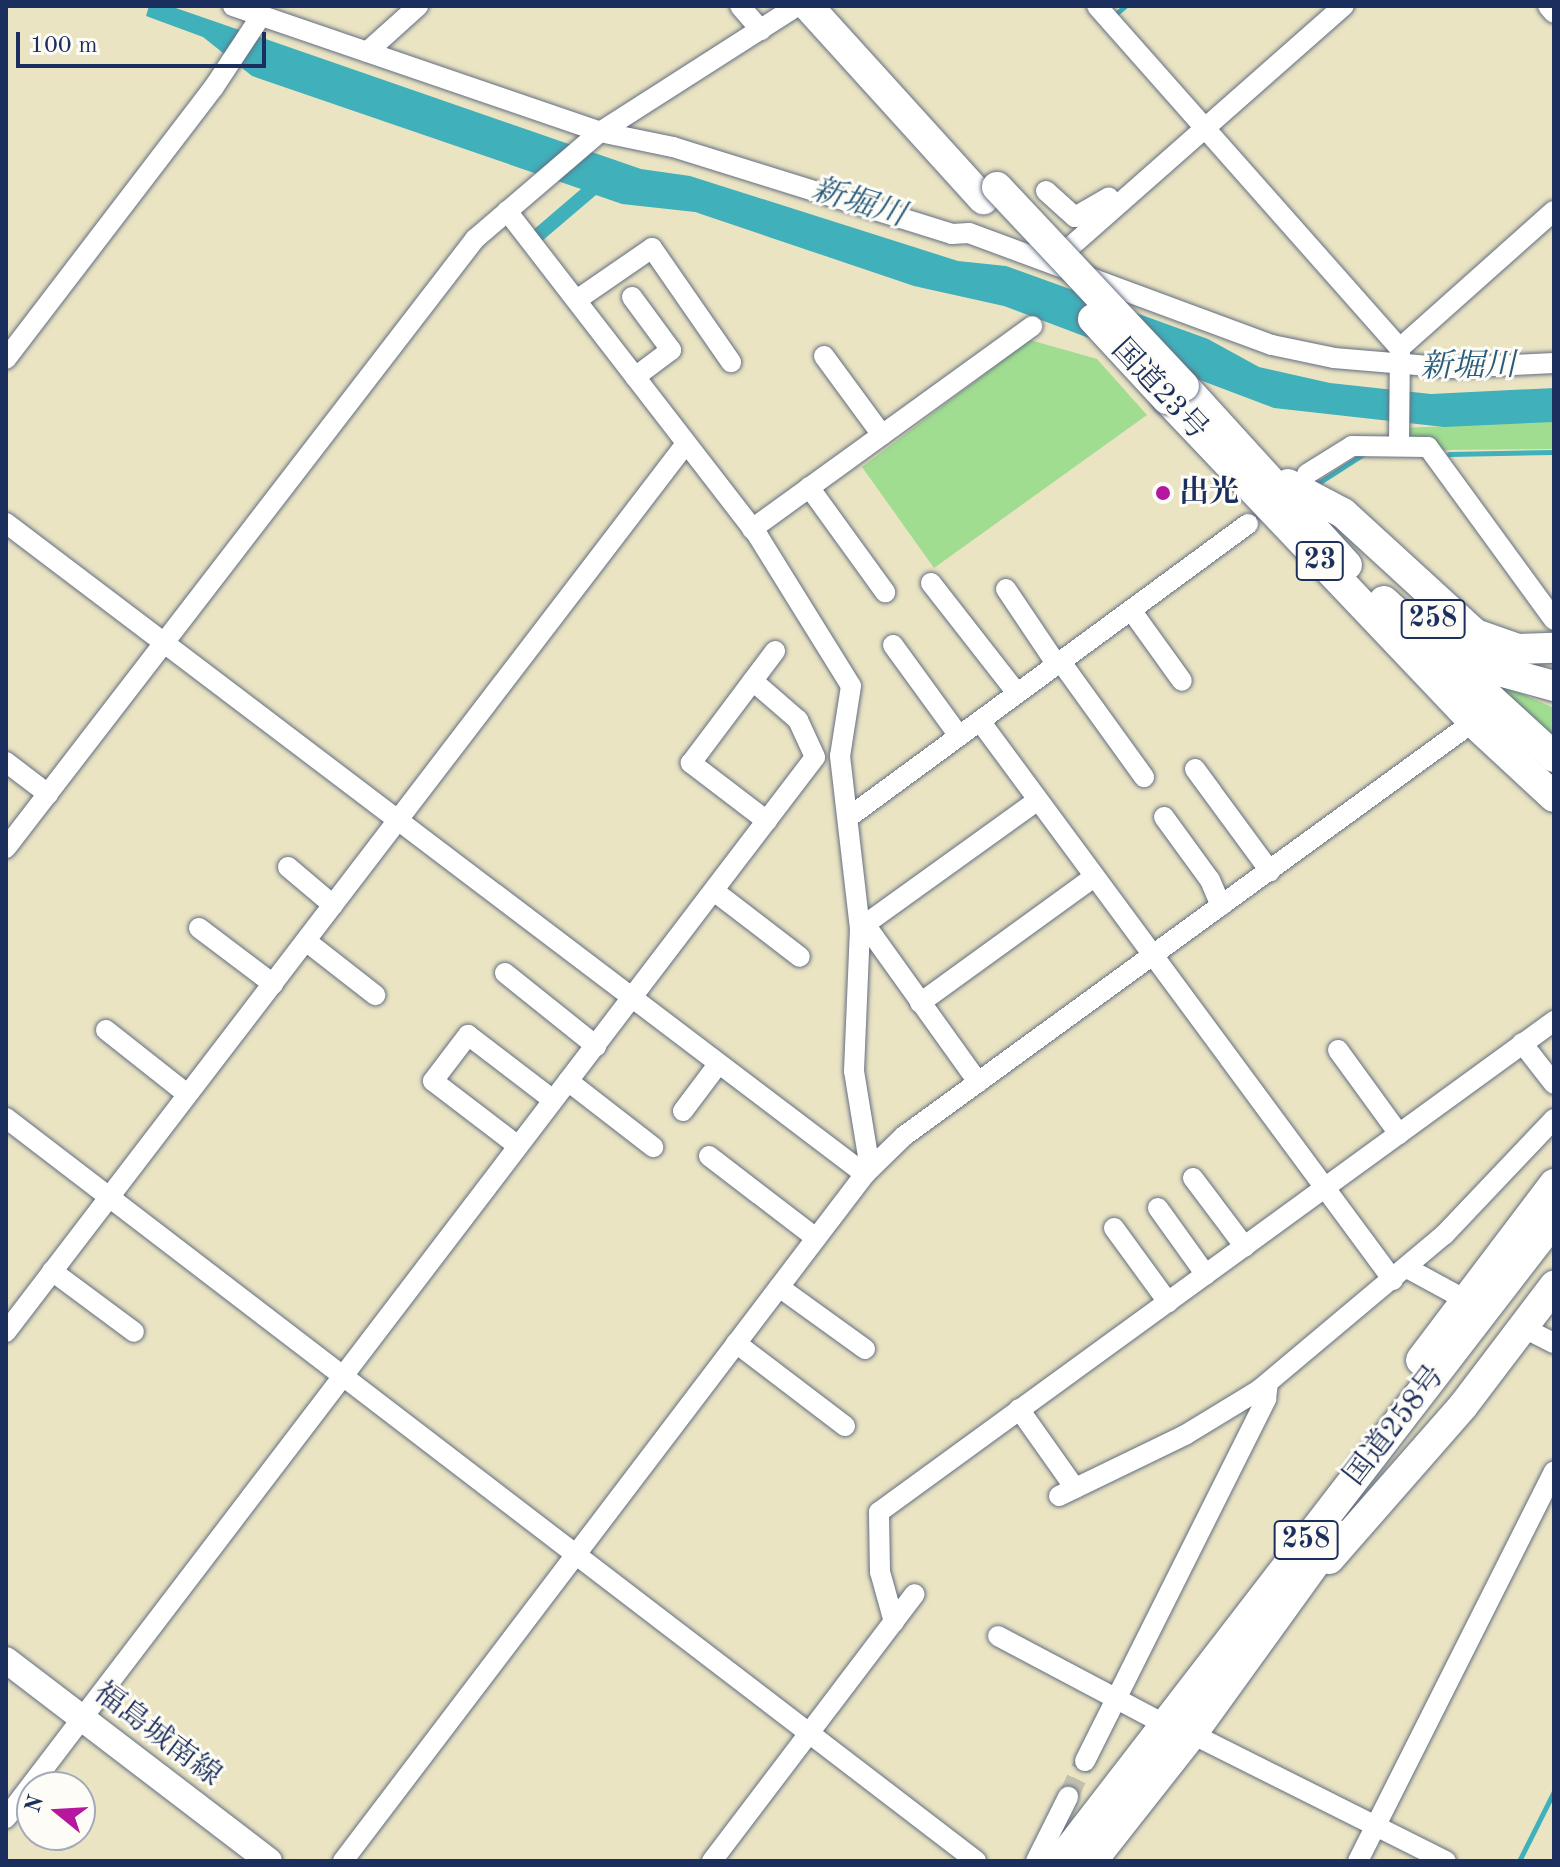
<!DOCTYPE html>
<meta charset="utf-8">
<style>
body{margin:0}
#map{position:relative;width:1560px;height:1867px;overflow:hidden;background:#eae4c3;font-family:"Old Standard TT","Noto Serif JP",serif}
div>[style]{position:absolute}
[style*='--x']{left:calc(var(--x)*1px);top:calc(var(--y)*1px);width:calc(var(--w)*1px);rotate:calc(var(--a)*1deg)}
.green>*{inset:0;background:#a0dd91}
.water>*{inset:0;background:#40b0ba}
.stream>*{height:5px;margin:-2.5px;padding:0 2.5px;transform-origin:2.5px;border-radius:2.5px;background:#40b0ba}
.minor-tunnel>*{height:20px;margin-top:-10px;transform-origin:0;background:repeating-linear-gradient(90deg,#c1c0af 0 20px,transparent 0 30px)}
.roads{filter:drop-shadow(0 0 2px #636e81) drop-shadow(0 0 2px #636e81)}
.minor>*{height:20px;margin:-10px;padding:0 10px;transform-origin:10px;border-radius:10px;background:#fff}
.major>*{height:26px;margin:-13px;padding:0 13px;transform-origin:13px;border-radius:13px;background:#fff}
.highway>*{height:30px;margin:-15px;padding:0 15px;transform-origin:15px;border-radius:15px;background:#fff}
.bridges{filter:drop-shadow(0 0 2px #636e81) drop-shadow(0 0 2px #636e81)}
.highway-bridge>*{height:30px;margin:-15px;padding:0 15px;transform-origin:15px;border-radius:15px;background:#fff}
.dots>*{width:22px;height:22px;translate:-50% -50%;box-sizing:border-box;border:4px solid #fdfcf7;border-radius:50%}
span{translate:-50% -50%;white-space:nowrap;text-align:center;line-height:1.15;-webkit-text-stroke:6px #fdfcf7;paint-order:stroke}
.shield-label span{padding:2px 6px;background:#fdfcf7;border:2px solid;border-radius:6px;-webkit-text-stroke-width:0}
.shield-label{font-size:28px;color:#1b2f5e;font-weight:700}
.street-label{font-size:30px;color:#1b2f5e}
.poi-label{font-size:30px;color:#1b2f5e;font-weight:700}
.left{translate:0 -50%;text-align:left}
.water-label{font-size:32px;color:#285c7e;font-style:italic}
.frame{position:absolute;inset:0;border:8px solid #1b2f5e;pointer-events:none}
.north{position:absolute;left:16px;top:1771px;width:80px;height:80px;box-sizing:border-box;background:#fdfcf7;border:2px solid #a3aaba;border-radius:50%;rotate:288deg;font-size:22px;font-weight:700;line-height:32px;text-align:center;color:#1b2f5e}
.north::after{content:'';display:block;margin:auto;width:28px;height:36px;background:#b5179e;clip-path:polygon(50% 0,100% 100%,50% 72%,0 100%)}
.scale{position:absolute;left:16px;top:32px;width:250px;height:36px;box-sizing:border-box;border:4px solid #1b2f5e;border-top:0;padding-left:10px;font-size:24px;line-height:28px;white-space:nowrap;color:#1b2f5e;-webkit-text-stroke:6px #fdfcf7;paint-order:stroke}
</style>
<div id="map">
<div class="green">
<i style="clip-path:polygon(1030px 340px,1097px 359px,1147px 415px,934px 568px,862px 467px)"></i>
<i style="clip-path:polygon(1554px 421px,1554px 449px,1441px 450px,1406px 439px,1405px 428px)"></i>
<i style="clip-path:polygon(1490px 680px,1554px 708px,1554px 751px)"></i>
</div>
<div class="water">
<i style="clip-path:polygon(149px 6px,170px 6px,641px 169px,690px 176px,958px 261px,1006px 266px,1208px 339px,1259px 367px,1330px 383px,1431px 394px,1554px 388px,1554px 422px,1444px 427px,1274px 408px,1004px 306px,914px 286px,695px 212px,622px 204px,596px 195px,542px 241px,532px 231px,581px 189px,252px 76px,203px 37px,146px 16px)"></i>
</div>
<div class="stream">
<i style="--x:1112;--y:17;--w:17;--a:-40"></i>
<i style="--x:1449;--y:454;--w:105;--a:-1.1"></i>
<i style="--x:1320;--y:482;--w:50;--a:-32.7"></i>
<i style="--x:1519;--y:1861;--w:78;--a:-63.4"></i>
</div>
<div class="minor-tunnel">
<i style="--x:1068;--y:1797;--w:40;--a:-65"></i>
</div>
<div class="roads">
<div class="minor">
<i style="--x:233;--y:6;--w:388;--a:18.9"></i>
<i style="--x:600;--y:132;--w:75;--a:11.6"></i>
<i style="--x:673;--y:147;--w:292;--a:17.3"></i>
<i style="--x:952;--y:234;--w:17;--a:-3"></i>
<i style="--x:969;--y:233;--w:323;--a:20.3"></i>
<i style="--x:1272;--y:345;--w:63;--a:11.8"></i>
<i style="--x:1334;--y:358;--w:119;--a:4.8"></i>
<i style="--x:1453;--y:368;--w:101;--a:-2.8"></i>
<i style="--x:740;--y:6;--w:32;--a:49"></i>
<i style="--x:1097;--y:6;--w:457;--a:48.5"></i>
<i style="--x:1400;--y:348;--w:96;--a:90.6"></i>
<i style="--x:1548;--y:6;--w:9;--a:49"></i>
<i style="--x:367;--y:52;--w:69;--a:-42"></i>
<i style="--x:1046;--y:191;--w:39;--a:42"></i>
<i style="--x:1075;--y:217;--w:39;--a:-30"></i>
<i style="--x:507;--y:211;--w:411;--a:52.3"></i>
<i style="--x:758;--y:536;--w:176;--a:58.2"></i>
<i style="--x:851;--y:686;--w:71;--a:98.9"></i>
<i style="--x:840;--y:756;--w:173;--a:83.4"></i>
<i style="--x:860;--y:928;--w:143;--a:92.4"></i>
<i style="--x:854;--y:1071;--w:99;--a:80.7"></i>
<i style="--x:1052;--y:263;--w:389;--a:-41.4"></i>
<i style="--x:632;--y:297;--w:66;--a:53.7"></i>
<i style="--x:671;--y:350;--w:45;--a:143.1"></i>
<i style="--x:578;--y:299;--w:90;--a:-34.6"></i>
<i style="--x:652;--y:248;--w:139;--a:55.3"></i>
<i style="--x:1400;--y:348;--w:206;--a:-41.7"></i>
<i style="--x:824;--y:356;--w:98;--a:53.7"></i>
<i style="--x:6;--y:359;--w:342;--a:-52.6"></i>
<i style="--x:214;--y:87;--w:85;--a:-56.5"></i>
<i style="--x:1307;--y:474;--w:53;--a:-31.9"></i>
<i style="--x:1352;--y:446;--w:76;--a:0.8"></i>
<i style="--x:1428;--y:447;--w:214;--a:53.9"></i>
<i style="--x:809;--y:487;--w:130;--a:54.1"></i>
<i style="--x:6;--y:523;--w:1078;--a:37.16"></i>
<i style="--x:752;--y:529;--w:346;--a:-35.9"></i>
<i style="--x:931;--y:583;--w:140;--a:52"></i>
<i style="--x:1006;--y:589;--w:92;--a:56.1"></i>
<i style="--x:1131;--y:610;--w:87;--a:54.3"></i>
<i style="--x:893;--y:645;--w:112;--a:54"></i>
<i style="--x:1061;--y:662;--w:142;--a:54.2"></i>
<i style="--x:980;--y:721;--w:695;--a:53.54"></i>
<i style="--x:6;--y:762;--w:53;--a:37.3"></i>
<i style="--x:1195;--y:769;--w:127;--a:53.7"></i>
<i style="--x:849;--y:817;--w:495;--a:-36.3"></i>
<i style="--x:1164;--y:817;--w:78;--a:53.9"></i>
<i style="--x:1210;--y:880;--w:28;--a:67"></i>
<i style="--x:767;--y:821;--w:96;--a:-142.7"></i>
<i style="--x:691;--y:763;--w:140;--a:-53.1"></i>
<i style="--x:6;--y:848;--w:769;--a:-52.4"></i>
<i style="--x:475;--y:239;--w:165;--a:-40.6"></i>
<i style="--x:600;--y:132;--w:234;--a:-32.6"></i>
<i style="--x:288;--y:867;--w:59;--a:40.2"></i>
<i style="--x:714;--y:891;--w:108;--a:37.5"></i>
<i style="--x:867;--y:927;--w:191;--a:54.4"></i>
<i style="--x:199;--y:928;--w:93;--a:37.1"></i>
<i style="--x:860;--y:928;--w:219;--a:-35.7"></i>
<i style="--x:306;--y:941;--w:88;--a:38"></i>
<i style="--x:505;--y:973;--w:117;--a:38.7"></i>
<i style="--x:920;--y:1003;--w:215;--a:-35.9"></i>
<i style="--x:106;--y:1030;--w:103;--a:38.3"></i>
<i style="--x:1522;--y:1043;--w:52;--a:52"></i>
<i style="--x:1338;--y:1050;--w:104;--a:54"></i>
<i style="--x:568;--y:1081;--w:108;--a:37.8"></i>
<i style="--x:683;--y:1111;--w:55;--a:-53.1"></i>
<i style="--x:6;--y:1118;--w:1222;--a:37.45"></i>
<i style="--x:518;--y:1146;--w:107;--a:-142.6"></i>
<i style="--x:433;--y:1081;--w:58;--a:-52.7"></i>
<i style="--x:468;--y:1035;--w:107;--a:37.4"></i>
<i style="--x:709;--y:1156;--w:135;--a:37.5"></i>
<i style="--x:1193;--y:1178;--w:86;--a:53"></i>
<i style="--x:1158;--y:1208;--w:82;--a:54.4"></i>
<i style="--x:1114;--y:1228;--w:92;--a:53.9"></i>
<i style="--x:1407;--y:1268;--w:67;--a:28.5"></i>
<i style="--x:52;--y:1271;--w:102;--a:36.6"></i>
<i style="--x:779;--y:1287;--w:106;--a:35.8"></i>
<i style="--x:1522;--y:1327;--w:36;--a:27"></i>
<i style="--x:6;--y:1332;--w:1117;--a:-52.57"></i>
<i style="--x:736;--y:1343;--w:137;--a:37.3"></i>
<i style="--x:1019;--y:1409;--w:97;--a:54.7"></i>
<i style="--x:1059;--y:1496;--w:140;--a:-25.8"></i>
<i style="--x:1185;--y:1435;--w:87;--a:-31.3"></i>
<i style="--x:1259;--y:1390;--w:241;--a:-40"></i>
<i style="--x:1444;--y:1235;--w:160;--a:-46.5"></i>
<i style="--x:894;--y:1622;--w:52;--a:-105.6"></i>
<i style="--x:880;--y:1572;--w:60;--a:-91"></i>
<i style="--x:879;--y:1512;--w:835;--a:-36.03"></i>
<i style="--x:998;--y:1636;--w:190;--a:27.9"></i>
<i style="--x:1192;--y:1734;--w:284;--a:26.6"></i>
<i style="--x:1085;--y:1761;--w:405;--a:-63.4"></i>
<i style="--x:1266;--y:1399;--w:16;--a:-83"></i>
<i style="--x:6;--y:1818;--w:1334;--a:-52.67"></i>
<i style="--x:815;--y:757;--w:41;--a:-114.7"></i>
<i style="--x:798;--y:720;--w:60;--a:-139.1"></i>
<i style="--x:343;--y:1861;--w:863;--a:-52.77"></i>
<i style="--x:865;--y:1174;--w:54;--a:-44.3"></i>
<i style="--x:904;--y:1136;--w:704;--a:-36.04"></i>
<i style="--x:712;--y:1861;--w:335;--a:-52.8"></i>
<i style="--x:1036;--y:1861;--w:72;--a:-63.4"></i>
<i style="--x:1358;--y:1861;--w:436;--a:-63.3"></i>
</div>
<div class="major">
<i style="--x:6;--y:1660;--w:331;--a:37.4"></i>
</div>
<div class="highway">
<i style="--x:808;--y:6;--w:261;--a:47.8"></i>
<i style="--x:1184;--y:386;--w:242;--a:47.7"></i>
<i style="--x:1167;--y:399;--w:445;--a:46.5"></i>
<i style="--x:1473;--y:722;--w:110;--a:42.8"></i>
<i style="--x:1288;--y:484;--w:62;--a:27.8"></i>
<i style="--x:1343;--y:513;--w:179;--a:42.5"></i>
<i style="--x:1475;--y:634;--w:46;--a:19.2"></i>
<i style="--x:1518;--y:649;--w:36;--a:-2"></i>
<i style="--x:1384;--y:601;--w:231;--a:42.5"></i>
<i style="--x:1452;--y:634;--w:64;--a:36.7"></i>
<i style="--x:1503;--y:672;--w:53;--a:15.4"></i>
<i style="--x:1421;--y:1360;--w:221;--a:-52.9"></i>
<i style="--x:1329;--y:1559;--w:203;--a:-48.8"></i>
<i style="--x:1463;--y:1406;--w:151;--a:-52.8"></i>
<i style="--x:1060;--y:1861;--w:809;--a:-52.38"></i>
<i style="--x:1092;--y:1861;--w:162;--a:-51.8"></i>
<i style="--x:1192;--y:1734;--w:246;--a:-54.2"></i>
</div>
</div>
<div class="bridges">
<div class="highway-bridge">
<i style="--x:997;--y:187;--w:273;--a:46.8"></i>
<i style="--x:1093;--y:319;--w:109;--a:47.2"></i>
</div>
</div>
<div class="dots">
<i style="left:1163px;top:493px;background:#b5179e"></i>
</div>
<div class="shield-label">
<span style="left:1320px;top:561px">23</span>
<span style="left:1433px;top:619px">258</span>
<span style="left:1306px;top:1540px">258</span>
</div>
<div class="street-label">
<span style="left:1159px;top:390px;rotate:47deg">国道23号</span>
<span style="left:1395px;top:1426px;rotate:-52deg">国道258号</span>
<span style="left:157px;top:1735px;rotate:37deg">福島城南線</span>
</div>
<div class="poi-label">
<span class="left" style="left:1179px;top:493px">出光</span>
</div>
<div class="water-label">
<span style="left:858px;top:204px;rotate:17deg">新堀川</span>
<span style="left:1468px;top:368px;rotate:-1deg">新堀川</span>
</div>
<div class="frame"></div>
<div class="north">N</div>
<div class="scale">100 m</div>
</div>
